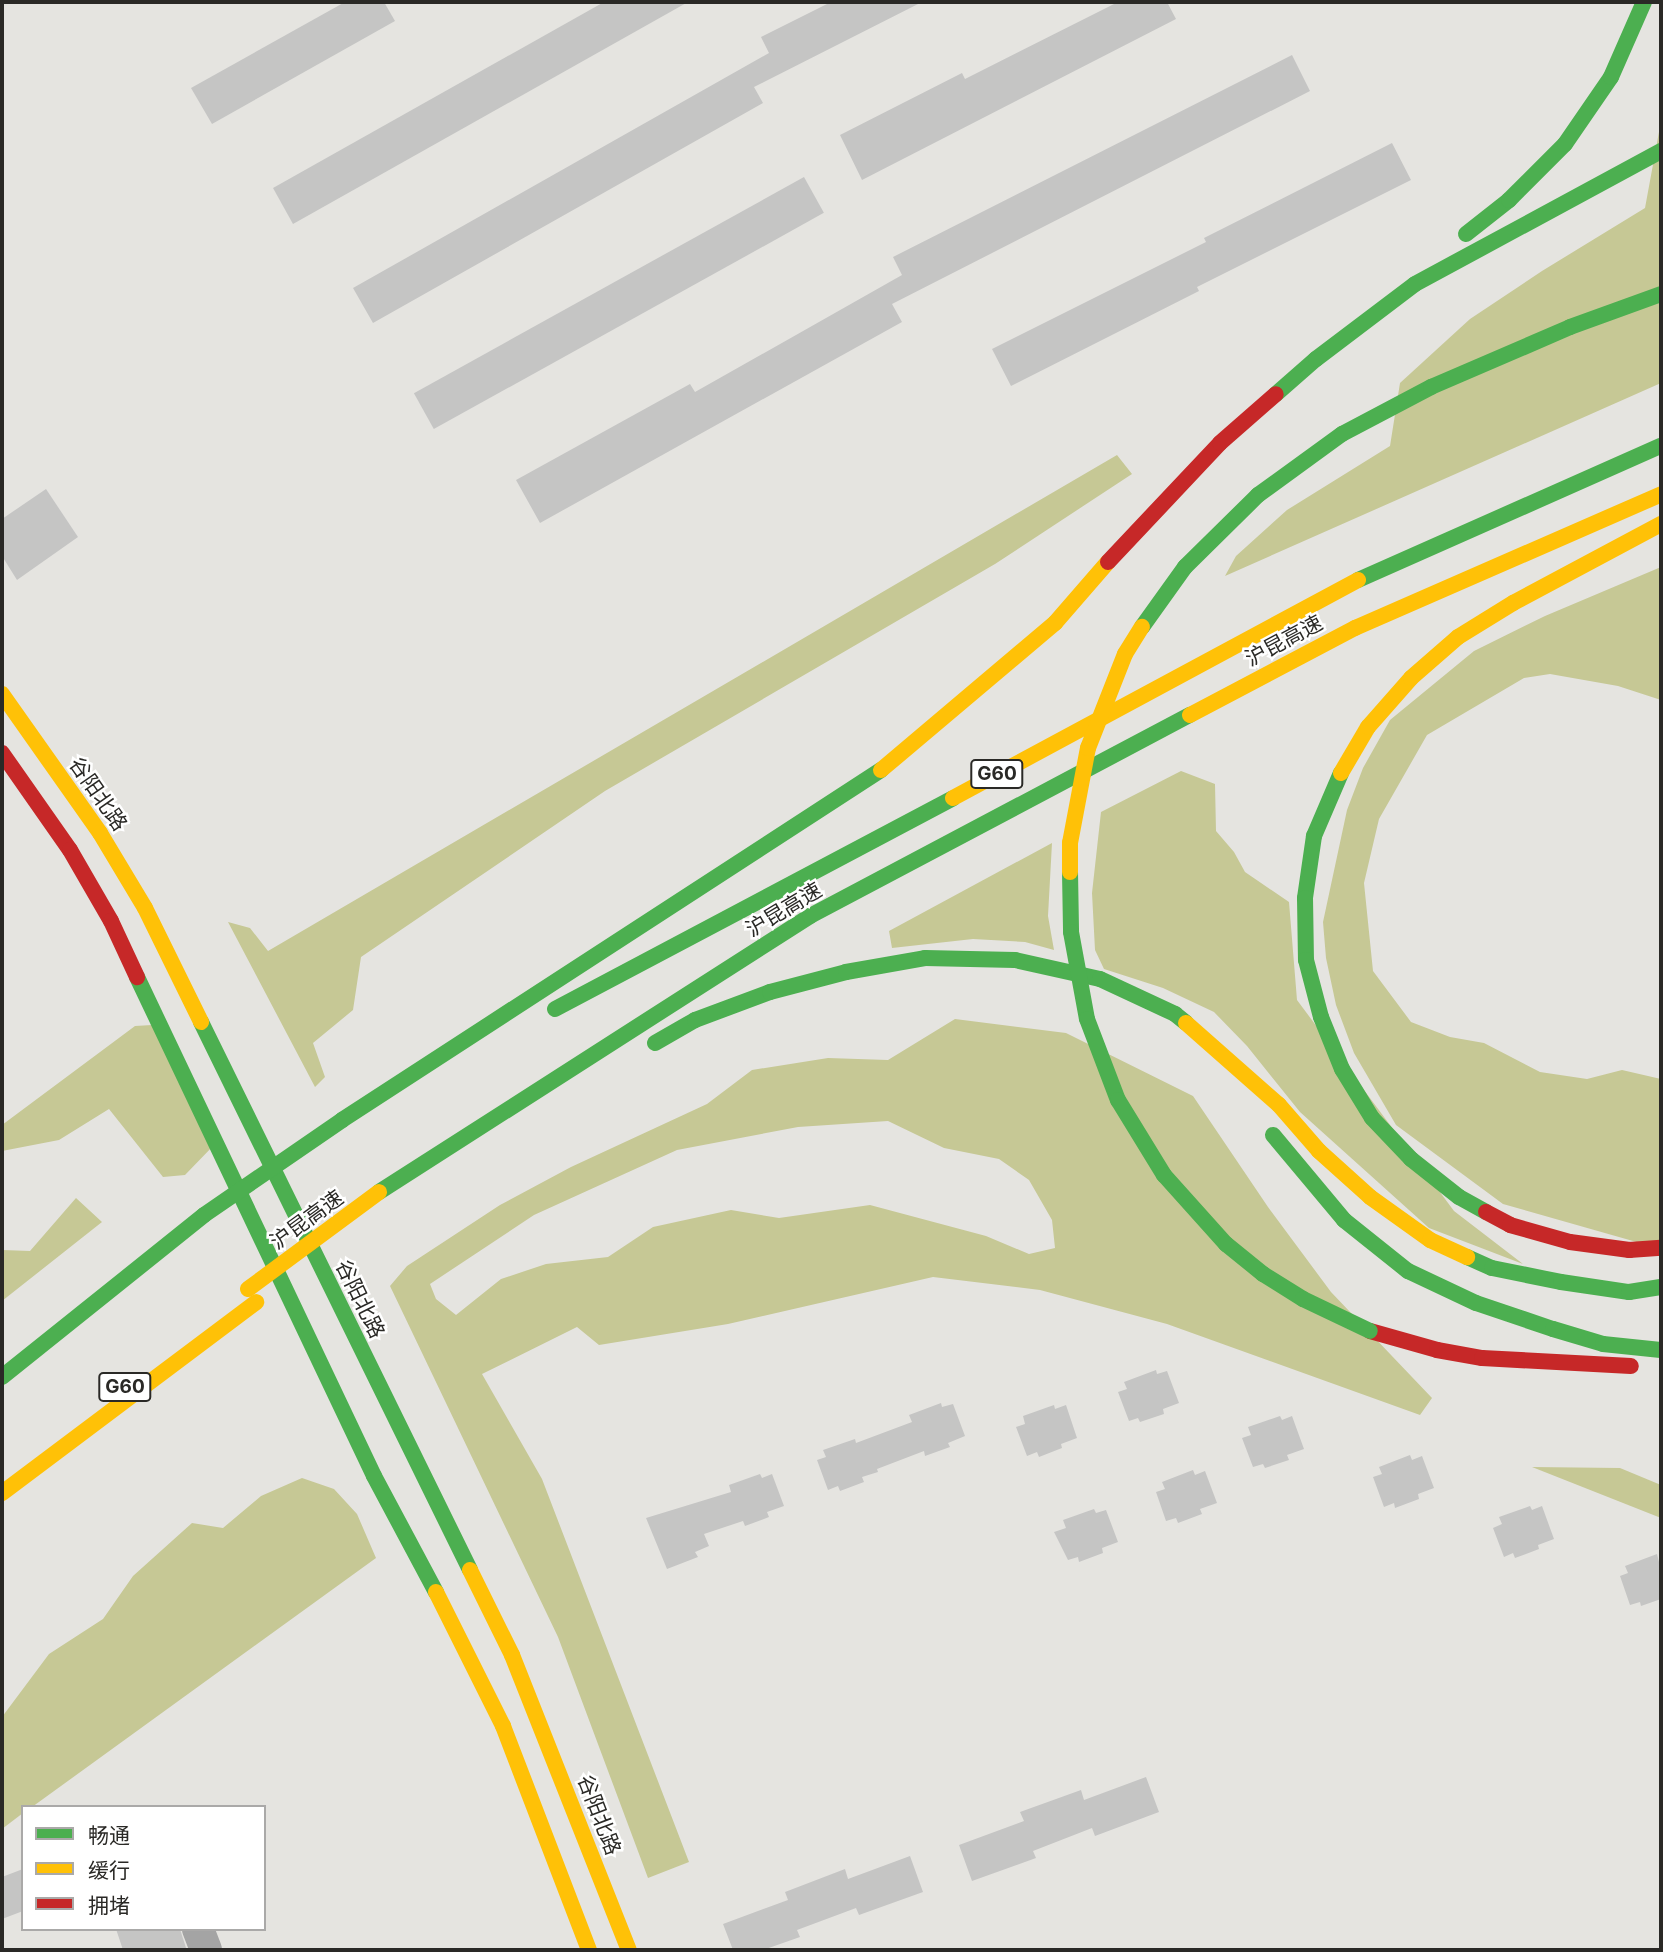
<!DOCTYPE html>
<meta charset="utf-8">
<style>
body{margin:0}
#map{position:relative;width:1663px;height:1952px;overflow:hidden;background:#e5e4e0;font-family:Inter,"Noto Sans SC",sans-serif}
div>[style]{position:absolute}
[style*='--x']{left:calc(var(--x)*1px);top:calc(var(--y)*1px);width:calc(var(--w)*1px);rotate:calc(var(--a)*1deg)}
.forest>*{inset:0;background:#c6c895}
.building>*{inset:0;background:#c5c5c4;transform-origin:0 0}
.street>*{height:32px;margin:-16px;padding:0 16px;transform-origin:16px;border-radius:16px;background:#a4a4a4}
.fast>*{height:16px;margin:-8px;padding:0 8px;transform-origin:8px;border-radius:8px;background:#4caf50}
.slow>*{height:16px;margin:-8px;padding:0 8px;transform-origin:8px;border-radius:8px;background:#ffc107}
.jam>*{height:16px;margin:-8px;padding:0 8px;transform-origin:8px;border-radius:8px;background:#c62828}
.fast-bridge>*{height:16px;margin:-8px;padding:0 8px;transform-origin:8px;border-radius:8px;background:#4caf50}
.slow-bridge>*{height:16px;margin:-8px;padding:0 8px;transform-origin:8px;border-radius:8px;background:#ffc107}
span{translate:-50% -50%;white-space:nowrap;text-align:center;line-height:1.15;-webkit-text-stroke:5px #fff;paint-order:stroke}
.shield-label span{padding:2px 5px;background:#fff;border:2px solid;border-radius:5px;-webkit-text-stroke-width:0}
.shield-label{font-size:19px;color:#2a2926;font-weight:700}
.street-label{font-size:21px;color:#2a2926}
.frame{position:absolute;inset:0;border:4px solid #2a2926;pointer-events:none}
.legend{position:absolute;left:21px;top:1805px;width:245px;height:126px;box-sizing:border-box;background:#fff;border:2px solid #aaa9a8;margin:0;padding:9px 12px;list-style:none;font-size:21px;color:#2a2926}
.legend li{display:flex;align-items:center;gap:14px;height:35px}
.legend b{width:35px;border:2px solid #aaa9a8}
</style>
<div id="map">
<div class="forest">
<i style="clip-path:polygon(1661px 121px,1661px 383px,1225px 576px,1236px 556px,1287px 510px,1390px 446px,1400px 383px,1470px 319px,1542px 271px,1645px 208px)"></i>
<i style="clip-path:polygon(1117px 455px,1132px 474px,995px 564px,605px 791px,361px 957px,353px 1010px,313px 1043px,325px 1077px,315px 1087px,228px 922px,250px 928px,268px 951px)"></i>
<i style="clip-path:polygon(1661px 567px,1661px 700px,1618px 686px,1550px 674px,1524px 678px,1427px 735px,1379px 819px,1364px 883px,1373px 971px,1411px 1022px,1450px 1037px,1484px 1043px,1540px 1072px,1587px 1079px,1622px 1070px,1661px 1079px,1661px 1241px,1640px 1243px,1503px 1204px,1396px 1125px,1354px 1053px,1336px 1005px,1326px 958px,1323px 922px,1347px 810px,1363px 768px,1390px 720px,1474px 651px,1545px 616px)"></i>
<i style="clip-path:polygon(1181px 771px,1215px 784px,1216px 831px,1234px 852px,1245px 872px,1289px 902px,1297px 1000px,1454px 1211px,1523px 1264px,1429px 1228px,1300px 1112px,1247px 1046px,1214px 1012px,1163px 988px,1104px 969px,1095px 950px,1092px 893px,1101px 812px)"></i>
<i style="clip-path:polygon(1052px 843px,1048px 916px,1054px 950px,1025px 942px,973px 939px,892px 948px,889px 931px)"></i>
<i style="clip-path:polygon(evenodd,955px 1019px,1066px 1033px,1193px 1096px,1268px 1207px,1331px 1292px,1432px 1398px,1420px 1415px,1167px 1324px,1040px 1290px,933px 1277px,728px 1324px,599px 1345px,577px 1327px,482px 1374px,542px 1479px,689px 1862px,648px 1878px,558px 1637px,390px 1286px,407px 1266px,500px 1205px,571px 1167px,707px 1104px,752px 1070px,828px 1058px,888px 1060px,955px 1019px,888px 1121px,944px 1148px,999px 1159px,1029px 1180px,1052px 1220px,1055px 1248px,1029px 1254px,986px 1236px,870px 1205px,779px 1218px,731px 1210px,653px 1227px,608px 1257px,546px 1264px,501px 1279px,456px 1315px,436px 1299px,430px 1284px,534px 1215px,677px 1150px,798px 1127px,888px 1121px)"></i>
<i style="clip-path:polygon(152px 1025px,215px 1144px,185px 1175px,163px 1177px,109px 1109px,59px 1140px,2px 1151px,2px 1125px,135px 1026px)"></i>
<i style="clip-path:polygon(76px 1198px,102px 1222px,2px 1301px,2px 1250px,30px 1251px)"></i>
<i style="clip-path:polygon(1532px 1467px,1620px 1468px,1661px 1485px,1661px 1518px)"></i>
<i style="clip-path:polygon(302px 1478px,334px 1489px,357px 1514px,376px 1558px,32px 1807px,23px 1807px,23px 1813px,2px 1829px,2px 1717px,49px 1654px,103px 1619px,133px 1576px,192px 1523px,223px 1528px,261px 1496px)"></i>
</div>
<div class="building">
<i style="clip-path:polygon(345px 2px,384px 2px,395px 21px,212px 124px,191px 88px)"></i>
<i style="clip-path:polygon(604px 2px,688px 2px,293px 224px,273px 188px)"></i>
<i style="clip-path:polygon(831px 2px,922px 2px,754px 87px,763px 103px,373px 323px,353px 288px,769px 53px,761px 37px)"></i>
<i style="clip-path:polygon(1118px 2px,1167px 2px,1176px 19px,862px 180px,840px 135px,962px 73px,965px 79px)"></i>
<i style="clip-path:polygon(1292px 55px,1310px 91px,892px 304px,902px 322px,540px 523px,516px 480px,690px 384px,695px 392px,902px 275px,893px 257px)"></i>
<i style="clip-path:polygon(1392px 143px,1411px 180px,1197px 287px,1199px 291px,1011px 386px,992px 349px,1206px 242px,1204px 238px)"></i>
<i style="left:804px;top:177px;width:41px;height:446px;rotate:61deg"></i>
<i style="clip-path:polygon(46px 489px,78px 537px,17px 580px,2px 556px,2px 519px)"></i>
<i style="clip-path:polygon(1156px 1370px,1157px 1374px,1167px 1371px,1179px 1403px,1163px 1409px,1164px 1414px,1140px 1422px,1138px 1418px,1129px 1421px,1118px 1392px,1127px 1389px,1124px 1382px)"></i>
<i style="clip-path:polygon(941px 1403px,942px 1407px,953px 1404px,965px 1436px,948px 1443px,950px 1447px,925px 1456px,924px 1451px,877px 1469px,878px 1472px,862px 1477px,864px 1482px,840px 1491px,838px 1486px,828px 1490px,817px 1460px,826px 1457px,823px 1450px,855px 1439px,856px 1443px,912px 1422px,909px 1415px)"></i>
<i style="clip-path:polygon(1054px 1405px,1055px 1409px,1066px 1405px,1077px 1438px,1061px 1444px,1062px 1448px,1039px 1457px,1037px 1452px,1027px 1456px,1016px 1427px,1025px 1424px,1023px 1416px)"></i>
<i style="clip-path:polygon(1280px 1416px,1282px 1420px,1292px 1416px,1304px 1449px,1287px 1455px,1289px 1460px,1265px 1468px,1263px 1464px,1253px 1467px,1242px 1438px,1251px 1435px,1248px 1427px)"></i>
<i style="clip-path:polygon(1410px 1455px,1412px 1460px,1422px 1456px,1434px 1488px,1418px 1494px,1419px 1499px,1395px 1508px,1394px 1503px,1384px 1507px,1373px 1477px,1382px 1474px,1379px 1467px)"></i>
<i style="clip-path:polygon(1193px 1470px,1195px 1475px,1205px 1471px,1217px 1503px,1200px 1509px,1202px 1514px,1178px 1523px,1176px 1518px,1166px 1521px,1156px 1492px,1165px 1489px,1162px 1482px)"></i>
<i style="clip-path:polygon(760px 1474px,762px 1478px,772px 1474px,784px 1506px,767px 1512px,769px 1517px,745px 1526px,743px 1521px,704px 1534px,709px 1546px,695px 1552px,698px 1557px,667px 1569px,646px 1518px,731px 1492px,729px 1485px)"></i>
<i style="clip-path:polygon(1530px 1506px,1532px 1510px,1542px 1506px,1554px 1539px,1538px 1545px,1539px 1549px,1515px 1558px,1513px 1553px,1504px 1557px,1493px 1528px,1502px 1524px,1499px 1517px)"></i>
<i style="clip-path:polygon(1094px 1509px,1096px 1513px,1106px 1510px,1118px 1542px,1102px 1548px,1103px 1553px,1079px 1562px,1078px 1557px,1068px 1560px,1054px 1532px,1066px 1528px,1063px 1520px)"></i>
<i style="clip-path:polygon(1657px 1554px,1661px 1570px,1661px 1599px,1641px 1606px,1640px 1602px,1630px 1605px,1620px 1576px,1628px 1573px,1625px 1566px)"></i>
<i style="clip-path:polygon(1146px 1777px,1159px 1812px,1095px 1836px,1092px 1828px,1033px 1851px,1036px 1858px,972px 1881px,959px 1845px,1024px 1821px,1020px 1812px,1081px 1790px,1084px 1800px)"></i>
<i style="clip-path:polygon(910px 1856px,923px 1892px,859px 1915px,856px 1908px,797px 1930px,800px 1937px,763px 1950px,733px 1950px,723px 1924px,788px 1900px,785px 1892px,845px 1869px,848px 1879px)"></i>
<i style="clip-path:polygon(23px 1869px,23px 1911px,2px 1919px,2px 1877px)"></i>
<i style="clip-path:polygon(116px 1929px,180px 1929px,186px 1948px,123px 1950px)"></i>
</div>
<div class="street">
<i style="--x:198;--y:1929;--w:22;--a:69"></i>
</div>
<div class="fast">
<i style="--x:1466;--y:234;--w:55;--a:-38.3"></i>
<i style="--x:1509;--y:200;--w:79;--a:-45"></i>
<i style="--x:1565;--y:144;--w:81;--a:-55.5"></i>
<i style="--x:1611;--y:77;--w:82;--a:-66.3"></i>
<i style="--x:1276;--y:394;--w:53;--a:-41.2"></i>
<i style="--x:1316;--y:359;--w:124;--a:-37.1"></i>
<i style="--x:1415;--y:284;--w:280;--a:-28.4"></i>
<i style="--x:1358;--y:580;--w:331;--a:-23.9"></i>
<i style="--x:1341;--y:773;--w:69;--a:113.2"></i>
<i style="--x:1314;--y:836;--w:63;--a:98.3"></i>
<i style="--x:1305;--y:898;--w:62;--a:89.1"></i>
<i style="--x:1306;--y:960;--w:59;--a:75.3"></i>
<i style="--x:1321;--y:1017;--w:56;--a:68"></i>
<i style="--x:1342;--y:1069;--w:57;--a:58.5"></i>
<i style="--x:1372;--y:1118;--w:57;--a:46.4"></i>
<i style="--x:1411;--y:1159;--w:61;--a:38.4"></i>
<i style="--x:1459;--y:1197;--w:31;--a:29"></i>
<i style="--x:137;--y:977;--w:552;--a:64.59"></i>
<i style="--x:374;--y:1476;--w:132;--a:61.9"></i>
<i style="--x:555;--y:1009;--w:450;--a:-27.9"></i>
<i style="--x:201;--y:1022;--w:610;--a:63.85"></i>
<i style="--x:655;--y:1043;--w:46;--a:-29.9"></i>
<i style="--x:695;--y:1020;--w:80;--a:-20.5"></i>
<i style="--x:770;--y:992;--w:79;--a:-14.7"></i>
<i style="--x:846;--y:972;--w:80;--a:-10"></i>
<i style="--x:925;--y:958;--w:90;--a:1.3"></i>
<i style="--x:1015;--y:960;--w:87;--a:12.6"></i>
<i style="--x:1100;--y:979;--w:83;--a:25"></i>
<i style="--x:1175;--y:1014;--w:14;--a:39"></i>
<i style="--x:342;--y:1120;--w:643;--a:-33"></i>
<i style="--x:1273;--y:1135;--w:111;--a:50.1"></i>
<i style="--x:1344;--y:1220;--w:82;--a:38.6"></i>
<i style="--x:1408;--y:1271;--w:75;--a:25.2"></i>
<i style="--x:1476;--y:1303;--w:81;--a:18.7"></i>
<i style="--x:1553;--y:1329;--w:52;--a:16.7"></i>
<i style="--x:1603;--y:1344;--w:58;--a:5.9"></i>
<i style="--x:379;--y:1192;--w:512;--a:-32.63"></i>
<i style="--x:810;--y:916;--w:430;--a:-27.9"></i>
<i style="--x:1467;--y:1257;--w:27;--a:24"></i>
<i style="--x:1492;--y:1268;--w:70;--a:11.5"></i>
<i style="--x:1561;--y:1282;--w:69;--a:8.4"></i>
<i style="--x:1629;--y:1292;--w:32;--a:-9"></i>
<i style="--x:2;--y:1377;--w:259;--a:-38.7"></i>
</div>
<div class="slow">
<i style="--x:2;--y:694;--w:170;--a:54.8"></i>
<i style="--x:100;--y:833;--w:87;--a:59"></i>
<i style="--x:145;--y:908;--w:127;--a:63.8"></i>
<i style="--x:1190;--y:715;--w:187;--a:-27.8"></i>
<i style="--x:1355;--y:628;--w:334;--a:-23.6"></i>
<i style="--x:881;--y:770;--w:228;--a:-40.2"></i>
<i style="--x:1055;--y:623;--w:81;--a:-49"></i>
<i style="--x:1341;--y:773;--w:53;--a:-59.6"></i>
<i style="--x:1368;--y:727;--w:65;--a:-48.7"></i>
<i style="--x:1411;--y:678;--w:62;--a:-41.1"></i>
<i style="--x:1458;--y:637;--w:65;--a:-31.7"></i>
<i style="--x:1513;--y:603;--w:168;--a:-28.1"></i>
<i style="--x:953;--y:798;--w:460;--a:-28.3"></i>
<i style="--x:1186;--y:1023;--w:124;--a:41.4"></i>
<i style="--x:1279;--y:1105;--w:61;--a:49"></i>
<i style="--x:1319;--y:1151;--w:69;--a:42"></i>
<i style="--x:1370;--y:1197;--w:74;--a:35.6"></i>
<i style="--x:1430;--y:1240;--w:41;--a:24.7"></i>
<i style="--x:2;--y:1493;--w:318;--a:-36.9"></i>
<i style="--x:470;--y:1570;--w:95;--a:63.7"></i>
<i style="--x:512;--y:1655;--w:317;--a:68.4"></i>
<i style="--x:436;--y:1592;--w:150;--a:63.4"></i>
<i style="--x:503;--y:1726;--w:240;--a:69"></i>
</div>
<div class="jam">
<i style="--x:1108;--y:562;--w:163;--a:-46.7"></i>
<i style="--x:1220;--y:443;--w:74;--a:-41.2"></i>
<i style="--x:2;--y:753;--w:118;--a:55"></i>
<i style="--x:70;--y:850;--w:82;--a:60"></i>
<i style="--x:111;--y:921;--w:62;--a:65.1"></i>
<i style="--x:1486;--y:1212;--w:27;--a:28"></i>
<i style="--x:1510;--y:1225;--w:62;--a:15.8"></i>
<i style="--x:1570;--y:1242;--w:60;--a:7.7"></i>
<i style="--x:1629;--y:1250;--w:32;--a:-4"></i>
<i style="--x:1370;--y:1331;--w:70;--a:15.8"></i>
<i style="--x:1437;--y:1350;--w:46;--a:10.1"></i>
<i style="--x:1482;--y:1358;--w:149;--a:3.1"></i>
</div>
<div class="fast-bridge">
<i style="--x:1142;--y:627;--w:74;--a:-54.4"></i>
<i style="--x:1185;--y:567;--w:103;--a:-44.6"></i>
<i style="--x:1258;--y:495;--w:104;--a:-36"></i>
<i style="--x:1342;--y:434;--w:101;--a:-27.8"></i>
<i style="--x:1431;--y:387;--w:151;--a:-23.3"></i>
<i style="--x:1570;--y:327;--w:97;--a:-19.9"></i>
<i style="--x:1070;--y:872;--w:60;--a:89"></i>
<i style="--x:1071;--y:932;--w:88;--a:79.6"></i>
<i style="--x:1087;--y:1019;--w:87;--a:69.1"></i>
<i style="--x:1118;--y:1100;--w:88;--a:58.5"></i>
<i style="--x:1164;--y:1175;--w:93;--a:48.1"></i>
<i style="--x:1226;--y:1244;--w:48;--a:39"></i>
<i style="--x:1263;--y:1274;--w:47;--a:32"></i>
<i style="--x:1303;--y:1299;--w:74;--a:25.5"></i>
<i style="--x:204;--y:1215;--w:168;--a:-34.5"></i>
</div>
<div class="slow-bridge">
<i style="--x:1070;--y:872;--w:29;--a:-90"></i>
<i style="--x:1070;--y:843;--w:97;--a:-79.3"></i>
<i style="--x:1088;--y:748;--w:101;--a:-68.5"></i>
<i style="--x:1125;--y:654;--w:32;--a:-58"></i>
<i style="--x:248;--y:1289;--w:163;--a:-36.5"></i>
</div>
<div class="shield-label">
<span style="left:997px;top:774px">G60</span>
<span style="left:125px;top:1387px">G60</span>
</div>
<div class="street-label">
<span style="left:1284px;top:641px;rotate:-28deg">沪昆高速</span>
<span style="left:98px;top:794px;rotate:55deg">谷阳北路</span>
<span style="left:784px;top:910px;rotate:-31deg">沪昆高速</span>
<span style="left:307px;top:1220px;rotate:-36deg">沪昆高速</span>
<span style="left:360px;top:1299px;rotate:64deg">谷阳北路</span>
<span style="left:599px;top:1815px;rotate:69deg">谷阳北路</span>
</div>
<div class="frame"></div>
<ul class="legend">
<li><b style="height:9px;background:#4caf50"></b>畅通</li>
<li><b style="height:9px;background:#ffc107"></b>缓行</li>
<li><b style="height:9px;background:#c62828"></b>拥堵</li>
</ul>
</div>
